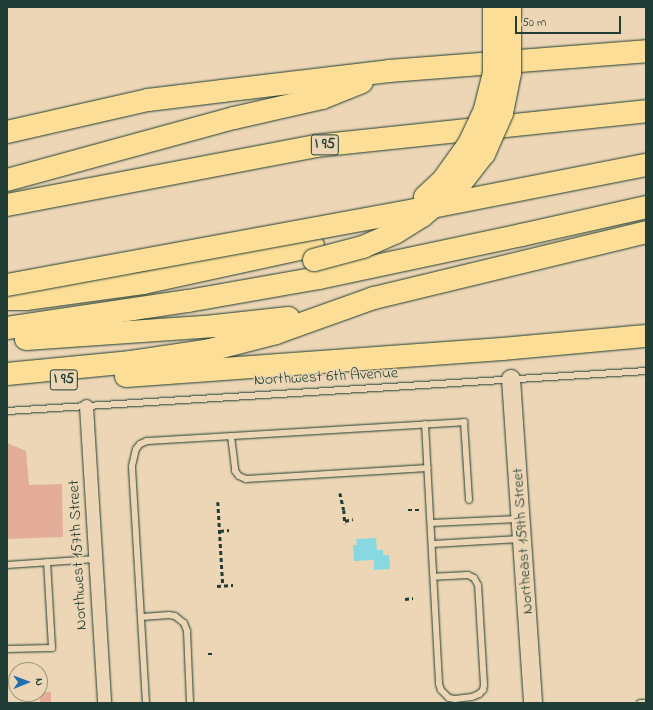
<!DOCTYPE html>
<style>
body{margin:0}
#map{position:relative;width:653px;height:710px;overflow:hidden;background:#ecd6b5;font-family:"Indie Flower",sans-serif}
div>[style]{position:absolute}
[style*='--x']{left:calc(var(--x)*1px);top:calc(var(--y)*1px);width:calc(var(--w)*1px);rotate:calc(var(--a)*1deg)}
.water>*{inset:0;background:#87d8e1}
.building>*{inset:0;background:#e3ad9a;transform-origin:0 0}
.path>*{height:2.5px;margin-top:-1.25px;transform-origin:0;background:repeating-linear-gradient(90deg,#1f3d34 0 4px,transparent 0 7px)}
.roads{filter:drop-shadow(0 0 1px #1f3d34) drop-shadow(0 0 1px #1f3d34)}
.lane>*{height:6px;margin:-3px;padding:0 3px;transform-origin:3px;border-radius:3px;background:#ecd6b5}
.street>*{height:13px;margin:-6.5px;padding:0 6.5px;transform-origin:6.5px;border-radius:6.5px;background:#ecd6b5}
.secondary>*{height:18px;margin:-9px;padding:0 9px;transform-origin:9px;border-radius:9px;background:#ecd6b5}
.highway>*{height:22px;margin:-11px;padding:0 11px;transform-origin:11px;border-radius:11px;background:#fdde96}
.bridges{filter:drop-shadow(0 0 1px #1f3d34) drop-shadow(0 0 1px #1f3d34)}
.highway-bridge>*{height:22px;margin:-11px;padding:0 11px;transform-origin:11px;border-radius:11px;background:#fdde96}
span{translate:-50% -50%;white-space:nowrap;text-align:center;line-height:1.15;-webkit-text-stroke:3px #ecd6b5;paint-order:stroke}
.shield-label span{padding:1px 3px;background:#ecd6b5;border:1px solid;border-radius:3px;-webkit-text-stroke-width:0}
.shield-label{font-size:15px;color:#1f3d34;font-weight:700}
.street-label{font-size:16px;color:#1f3d34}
.frame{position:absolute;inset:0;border:8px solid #1f3d34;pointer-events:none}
.north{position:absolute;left:8px;top:662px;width:40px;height:40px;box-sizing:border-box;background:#ecd6b5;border:1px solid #9a9981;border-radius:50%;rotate:89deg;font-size:11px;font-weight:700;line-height:16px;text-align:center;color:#1f3d34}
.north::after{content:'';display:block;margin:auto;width:14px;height:18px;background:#1f6fb2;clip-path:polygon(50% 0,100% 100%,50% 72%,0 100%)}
.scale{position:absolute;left:515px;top:16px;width:106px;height:18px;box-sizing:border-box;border:2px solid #1f3d34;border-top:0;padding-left:5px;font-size:12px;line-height:14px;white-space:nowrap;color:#1f3d34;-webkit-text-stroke:3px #ecd6b5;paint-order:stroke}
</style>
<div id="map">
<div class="water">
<i style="clip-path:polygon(376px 538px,377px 550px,383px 550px,383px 555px,389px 555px,390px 569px,374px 570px,374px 560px,354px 561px,353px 545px,357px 545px,356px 539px)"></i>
</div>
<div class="building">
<i style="clip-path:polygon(7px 443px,26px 451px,29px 485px,62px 484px,63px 537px,7px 539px)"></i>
<i style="left:40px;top:692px;width:11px;height:11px"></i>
</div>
<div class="path">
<i style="--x:340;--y:493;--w:17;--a:77"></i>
<i style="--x:344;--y:510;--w:14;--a:86"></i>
<i style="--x:218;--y:502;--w:83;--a:86.6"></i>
<i style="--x:408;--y:510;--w:12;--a:0"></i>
<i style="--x:345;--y:521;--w:8;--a:-14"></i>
<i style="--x:220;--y:531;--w:9;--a:-6"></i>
<i style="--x:217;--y:586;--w:16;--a:-4"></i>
<i style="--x:405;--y:599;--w:8;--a:-7"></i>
<i style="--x:208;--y:654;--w:5;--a:0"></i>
</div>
<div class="roads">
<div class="lane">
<i style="--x:7;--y:411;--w:640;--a:-3.58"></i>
<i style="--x:425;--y:424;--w:260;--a:86.9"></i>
<i style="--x:439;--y:684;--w:6;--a:72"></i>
<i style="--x:441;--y:690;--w:11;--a:45"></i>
<i style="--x:449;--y:698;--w:6;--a:9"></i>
<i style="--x:455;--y:699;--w:17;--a:-7"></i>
<i style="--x:472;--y:697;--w:8;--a:-23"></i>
<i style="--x:479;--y:694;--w:6;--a:-45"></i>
<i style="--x:483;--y:690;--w:5;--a:-79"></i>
<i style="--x:484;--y:685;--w:100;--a:-93.4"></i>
<i style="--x:478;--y:585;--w:8;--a:-120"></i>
<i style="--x:474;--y:578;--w:7;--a:-153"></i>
<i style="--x:468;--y:575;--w:34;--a:177"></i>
<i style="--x:231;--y:436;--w:35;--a:83"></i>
<i style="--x:235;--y:471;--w:6;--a:51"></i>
<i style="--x:239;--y:476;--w:8;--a:23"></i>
<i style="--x:246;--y:479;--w:182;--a:-3.5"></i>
<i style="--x:431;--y:523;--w:87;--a:-2.6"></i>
<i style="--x:432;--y:544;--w:88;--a:-3.3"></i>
<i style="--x:7;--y:565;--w:88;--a:-3.9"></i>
<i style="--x:142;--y:617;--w:27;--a:-4"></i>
<i style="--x:169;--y:615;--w:6;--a:9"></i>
<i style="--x:175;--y:616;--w:11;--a:38"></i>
<i style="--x:184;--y:623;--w:9;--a:69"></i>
<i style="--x:187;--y:631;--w:72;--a:87.6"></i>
<i style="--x:7;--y:649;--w:45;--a:-1.3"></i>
<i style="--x:52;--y:648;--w:86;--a:-93.3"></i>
<i style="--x:146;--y:703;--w:237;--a:-93.4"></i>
<i style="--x:132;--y:466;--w:17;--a:-77"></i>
<i style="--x:136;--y:449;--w:6;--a:-51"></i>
<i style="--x:140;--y:444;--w:8;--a:-23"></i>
<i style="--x:147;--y:441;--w:318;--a:-3.4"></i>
<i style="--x:464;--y:422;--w:78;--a:86.3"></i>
<i style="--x:640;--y:703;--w:6;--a:0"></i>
</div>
<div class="street">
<i style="--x:86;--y:406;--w:298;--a:86.5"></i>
</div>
<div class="secondary">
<i style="--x:511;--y:379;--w:325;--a:86.1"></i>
</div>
<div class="highway">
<i style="--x:7;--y:132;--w:145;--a:-12.8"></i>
<i style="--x:148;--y:100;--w:75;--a:-6.9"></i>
<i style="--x:222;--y:91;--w:168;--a:-6.8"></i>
<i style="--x:389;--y:71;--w:258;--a:-4.4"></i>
<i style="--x:7;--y:180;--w:235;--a:-15.3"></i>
<i style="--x:234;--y:118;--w:90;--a:-12.8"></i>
<i style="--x:322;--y:98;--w:43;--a:-21.8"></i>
<i style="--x:7;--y:205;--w:314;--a:-10.8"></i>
<i style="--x:315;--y:146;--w:333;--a:-6"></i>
<i style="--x:7;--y:299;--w:19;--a:0"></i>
<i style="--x:26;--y:299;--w:118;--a:-7.8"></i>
<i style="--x:143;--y:283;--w:174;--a:-12.3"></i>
<i style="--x:7;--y:328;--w:183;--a:-8.5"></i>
<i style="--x:188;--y:301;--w:133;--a:-10"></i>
<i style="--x:319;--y:278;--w:207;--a:-12"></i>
<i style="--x:521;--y:235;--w:128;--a:-12.6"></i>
<i style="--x:26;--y:339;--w:189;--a:-3.9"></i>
<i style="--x:215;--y:326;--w:74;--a:-6.2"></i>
<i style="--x:7;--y:374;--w:125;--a:-5.5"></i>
<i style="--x:131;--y:362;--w:80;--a:-8.6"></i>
<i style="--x:210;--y:350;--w:68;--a:-14.4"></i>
<i style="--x:276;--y:333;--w:104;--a:-19.7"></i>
<i style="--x:374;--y:298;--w:280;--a:-13.6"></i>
<i style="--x:126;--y:376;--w:377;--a:-4.1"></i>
<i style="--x:502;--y:349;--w:145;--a:-5.2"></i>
</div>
</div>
<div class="bridges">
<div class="highway-bridge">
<i style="--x:425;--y:197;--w:26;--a:-43"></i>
<i style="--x:444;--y:179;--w:43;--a:-54.5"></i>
<i style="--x:469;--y:144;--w:38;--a:-65"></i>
<i style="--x:485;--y:109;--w:38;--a:-76"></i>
<i style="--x:494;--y:72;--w:65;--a:-90"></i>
<i style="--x:314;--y:260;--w:51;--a:-14.9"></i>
<i style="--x:363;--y:247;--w:35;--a:-24"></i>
<i style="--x:395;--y:233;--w:32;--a:-32"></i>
<i style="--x:422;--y:216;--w:51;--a:-40.2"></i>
<i style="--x:461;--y:183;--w:37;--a:-52"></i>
<i style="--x:484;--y:154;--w:45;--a:-66.3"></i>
<i style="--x:502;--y:113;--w:41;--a:-78.7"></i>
<i style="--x:510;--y:73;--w:66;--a:-90"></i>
<i style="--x:7;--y:285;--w:416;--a:-10.4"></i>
<i style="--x:416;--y:210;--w:234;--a:-11.1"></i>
</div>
</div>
<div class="shield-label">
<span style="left:325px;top:145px">I 95</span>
<span style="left:64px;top:380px">I 95</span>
</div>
<div class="street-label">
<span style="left:326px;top:377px;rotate:-3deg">Northwest 6th Avenue</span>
<span style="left:523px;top:541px;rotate:-94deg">Northeast 159th Street</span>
<span style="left:78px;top:555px;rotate:-93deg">Northwest 157th Street</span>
</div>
<div class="frame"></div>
<div class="north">N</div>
<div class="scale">50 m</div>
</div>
